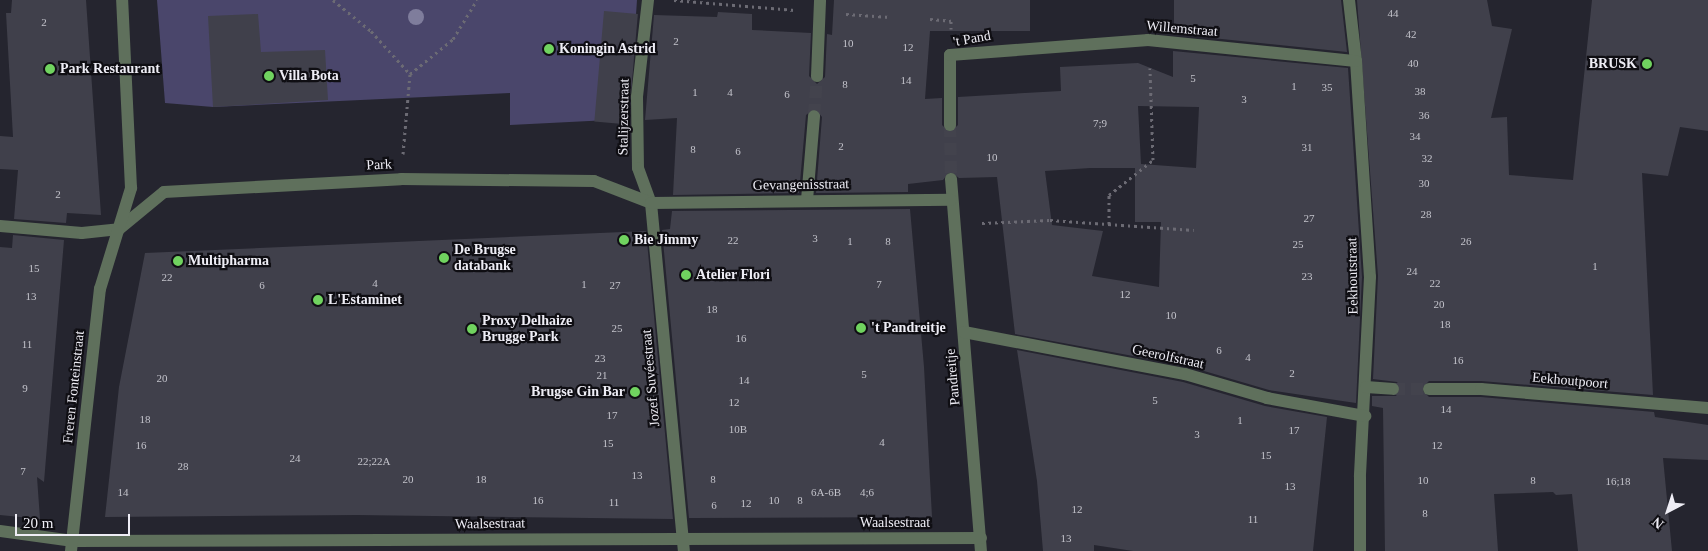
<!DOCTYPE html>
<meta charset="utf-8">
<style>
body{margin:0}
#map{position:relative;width:1708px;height:551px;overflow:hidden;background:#25252f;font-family:Georgia,serif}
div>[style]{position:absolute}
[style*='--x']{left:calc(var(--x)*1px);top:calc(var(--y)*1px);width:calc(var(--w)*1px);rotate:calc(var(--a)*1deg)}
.green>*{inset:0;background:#4a466b}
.building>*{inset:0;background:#40404b;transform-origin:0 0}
.minor-tunnel>*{height:12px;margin-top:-6px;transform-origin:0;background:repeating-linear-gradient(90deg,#43434d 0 12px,transparent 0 18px)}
.path>*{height:3px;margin-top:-1.5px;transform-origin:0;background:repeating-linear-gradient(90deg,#6c6b74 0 2.5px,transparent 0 6.5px)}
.minor>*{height:12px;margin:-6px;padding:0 6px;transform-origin:6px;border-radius:6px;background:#5f705c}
.trees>*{width:16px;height:16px;margin:-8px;border-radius:50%;background:#7f7d9c}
.dots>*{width:14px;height:14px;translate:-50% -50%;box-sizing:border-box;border:2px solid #0f0e13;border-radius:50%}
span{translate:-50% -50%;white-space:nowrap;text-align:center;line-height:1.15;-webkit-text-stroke:4.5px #0f0e13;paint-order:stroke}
.number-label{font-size:11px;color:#c2c2ca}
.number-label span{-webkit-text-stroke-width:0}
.street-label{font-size:14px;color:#eeedf5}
.poi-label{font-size:14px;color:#eeedf5;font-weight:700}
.left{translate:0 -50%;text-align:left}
.right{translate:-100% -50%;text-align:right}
.north{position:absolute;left:1643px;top:486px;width:50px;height:50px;-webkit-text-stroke:4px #0f0e13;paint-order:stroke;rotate:220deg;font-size:14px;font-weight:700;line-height:20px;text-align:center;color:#eeedf5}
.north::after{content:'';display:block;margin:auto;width:18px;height:22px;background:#eeedf5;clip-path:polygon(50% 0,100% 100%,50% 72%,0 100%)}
.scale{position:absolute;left:15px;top:514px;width:115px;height:22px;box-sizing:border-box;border:2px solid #eeedf5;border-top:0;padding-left:6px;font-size:15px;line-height:18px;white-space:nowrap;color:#eeedf5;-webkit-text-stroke:4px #0f0e13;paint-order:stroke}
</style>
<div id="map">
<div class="green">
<i style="clip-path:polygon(157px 0,637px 0,629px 119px,510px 125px,510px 93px,213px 107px,165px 103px)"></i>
</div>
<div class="building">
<i style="clip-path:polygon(12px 0,86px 0,101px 215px,67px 213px,66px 223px,14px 219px,18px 170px,0 169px,0 136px,13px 137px,6px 13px,11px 13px)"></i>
<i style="clip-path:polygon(evenodd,834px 0,1030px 0,1030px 31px,930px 31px,925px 99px,942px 98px,942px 125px,950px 133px,958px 125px,958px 97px,1061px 91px,1060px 67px,1138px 63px,1173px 77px,1173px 51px,1348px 68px,1362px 277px,1356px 403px,1269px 390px,1187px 366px,1015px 334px,997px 177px,959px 178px,950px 171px,943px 180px,908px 184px,908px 192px,816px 193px,822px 117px,815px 108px,806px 115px,799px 193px,673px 195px,677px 118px,645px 120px,654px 15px,717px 17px,718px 12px,752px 14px,752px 30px,811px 33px,809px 76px,817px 84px,825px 77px,827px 34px,832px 35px,834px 0,1138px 106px,1199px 107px,1196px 168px,1141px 164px,1138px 106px,834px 0,1090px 168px,1135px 168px,1135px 222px,1161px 222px,1159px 287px,1092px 276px,1103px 231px,1052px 225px,1045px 171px,1090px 168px)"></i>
<i style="clip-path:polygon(1174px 0,1341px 0,1347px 52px,1174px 34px)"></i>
<i style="clip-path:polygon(1357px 0,1487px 0,1492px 26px,1512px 29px,1491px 118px,1507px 117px,1509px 175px,1573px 180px,1592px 0,1708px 0,1708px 131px,1680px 127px,1668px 176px,1642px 173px,1653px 395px,1481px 381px,1429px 381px,1421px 389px,1429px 397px,1481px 397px,1654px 412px,1655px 417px,1708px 425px,1708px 460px,1663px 458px,1672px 551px,1578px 551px,1572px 494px,1556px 495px,1553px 492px,1494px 494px,1498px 551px,1385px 551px,1383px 408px,1372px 406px,1372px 396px,1396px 396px,1401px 389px,1397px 382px,1373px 379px,1378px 276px)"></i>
<i style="left:604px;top:11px;width:34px;height:111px;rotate:5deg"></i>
<i style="clip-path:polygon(258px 14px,261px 52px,325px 50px,328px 100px,213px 107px,208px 16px)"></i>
<i style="clip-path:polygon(910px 209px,924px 367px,932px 517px,689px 518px,662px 230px,670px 229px,672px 211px)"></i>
<i style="clip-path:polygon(646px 231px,673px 519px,357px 515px,105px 517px,119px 387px,145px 253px)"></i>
<i style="clip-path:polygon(13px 235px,64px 240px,44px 482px,37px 477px,40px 519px,0 515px,0 247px,12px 248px)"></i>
<i style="clip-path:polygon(1017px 350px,1183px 382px,1265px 406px,1327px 417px,1313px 551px,1133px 551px,1094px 545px,1094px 551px,1043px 551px,1037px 481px)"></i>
</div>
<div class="minor-tunnel">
<i style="--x:814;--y:116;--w:40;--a:-85.7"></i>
<i style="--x:950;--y:125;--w:54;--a:88.9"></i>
<i style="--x:1393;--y:389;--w:36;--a:0"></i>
</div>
<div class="path">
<i style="--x:333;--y:0;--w:49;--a:39.2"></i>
<i style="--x:371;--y:31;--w:58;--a:47.8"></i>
<i style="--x:674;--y:0;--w:121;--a:4.7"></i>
<i style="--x:846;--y:14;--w:44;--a:3.9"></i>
<i style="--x:930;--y:19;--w:21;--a:5"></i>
<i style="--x:951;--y:21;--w:8;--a:90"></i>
<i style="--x:403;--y:154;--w:80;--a:-85"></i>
<i style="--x:410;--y:74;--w:55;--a:-39.1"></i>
<i style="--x:453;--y:39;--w:46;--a:-58.4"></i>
<i style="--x:982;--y:223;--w:68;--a:-2.5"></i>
<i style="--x:1050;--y:220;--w:144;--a:4"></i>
<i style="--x:1109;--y:224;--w:29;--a:-90"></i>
<i style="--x:1109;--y:195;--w:56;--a:-38.5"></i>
<i style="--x:1153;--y:160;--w:92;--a:-91.9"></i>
</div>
<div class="minor">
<i style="--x:648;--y:0;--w:98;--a:96.5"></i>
<i style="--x:637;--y:97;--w:71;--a:89.2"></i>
<i style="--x:638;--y:168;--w:37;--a:70"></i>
<i style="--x:651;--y:203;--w:350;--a:84.6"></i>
<i style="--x:1349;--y:0;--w:61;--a:83.5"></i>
<i style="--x:1356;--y:61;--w:216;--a:86.3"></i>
<i style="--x:1370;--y:277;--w:200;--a:92.9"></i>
<i style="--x:1360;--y:477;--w:74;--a:90"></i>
<i style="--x:817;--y:76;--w:76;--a:-87.7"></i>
<i style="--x:950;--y:125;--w:70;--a:-90"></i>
<i style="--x:950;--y:55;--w:199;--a:-4.3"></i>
<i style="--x:1148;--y:40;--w:209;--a:5.8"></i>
<i style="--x:951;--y:179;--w:373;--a:85.4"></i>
<i style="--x:807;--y:200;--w:84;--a:-85.2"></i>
<i style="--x:0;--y:226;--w:82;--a:4.9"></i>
<i style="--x:82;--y:233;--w:37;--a:-6"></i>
<i style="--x:119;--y:229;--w:58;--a:-39.4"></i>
<i style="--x:164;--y:192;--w:237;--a:-3.1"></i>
<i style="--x:401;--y:179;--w:193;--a:0.6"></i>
<i style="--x:594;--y:181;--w:61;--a:21.1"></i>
<i style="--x:651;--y:203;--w:300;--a:-0.6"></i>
<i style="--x:964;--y:332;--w:225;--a:10.8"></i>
<i style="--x:1185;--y:374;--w:85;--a:16.3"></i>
<i style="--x:1267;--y:398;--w:100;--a:10.4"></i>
<i style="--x:1366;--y:387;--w:27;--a:4"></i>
<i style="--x:1429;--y:389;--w:52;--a:0"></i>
<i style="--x:1481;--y:389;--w:228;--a:4.8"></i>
<i style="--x:0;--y:531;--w:74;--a:7.8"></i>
<i style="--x:73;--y:541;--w:908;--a:-0.19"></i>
<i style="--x:71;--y:551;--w:264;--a:-83.7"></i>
<i style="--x:100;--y:289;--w:106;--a:-72.9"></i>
<i style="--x:131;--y:188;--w:188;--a:-92.7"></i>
</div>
<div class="trees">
<i style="left:416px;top:17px"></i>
</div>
<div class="dots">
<i style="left:549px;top:49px;background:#70d35f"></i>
<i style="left:1647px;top:64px;background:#70d35f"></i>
<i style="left:50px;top:69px;background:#70d35f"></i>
<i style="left:269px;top:76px;background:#70d35f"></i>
<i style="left:624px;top:240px;background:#70d35f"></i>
<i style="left:444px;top:258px;background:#70d35f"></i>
<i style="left:178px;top:261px;background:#70d35f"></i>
<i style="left:686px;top:275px;background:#70d35f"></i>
<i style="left:318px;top:300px;background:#70d35f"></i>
<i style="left:861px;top:328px;background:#70d35f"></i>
<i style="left:472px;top:329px;background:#70d35f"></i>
<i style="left:635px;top:392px;background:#70d35f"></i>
</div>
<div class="number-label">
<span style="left:1393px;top:13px">44</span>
<span style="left:44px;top:22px">2</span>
<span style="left:1411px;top:34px">42</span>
<span style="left:676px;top:41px">2</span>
<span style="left:848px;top:43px">10</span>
<span style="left:908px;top:47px">12</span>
<span style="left:1413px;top:63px">40</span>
<span style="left:1193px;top:78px">5</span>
<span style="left:906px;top:80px">14</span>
<span style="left:845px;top:84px">8</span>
<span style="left:1294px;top:86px">1</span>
<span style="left:1327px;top:87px">35</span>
<span style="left:1420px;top:91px">38</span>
<span style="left:695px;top:92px">1</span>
<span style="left:730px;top:92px">4</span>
<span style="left:787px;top:94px">6</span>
<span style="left:1244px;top:99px">3</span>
<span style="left:1424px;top:115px">36</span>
<span style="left:1100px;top:123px">7;9</span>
<span style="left:1415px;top:136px">34</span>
<span style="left:841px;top:146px">2</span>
<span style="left:1307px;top:147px">31</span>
<span style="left:693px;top:149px">8</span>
<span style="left:738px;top:151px">6</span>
<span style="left:992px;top:157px">10</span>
<span style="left:1427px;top:158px">32</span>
<span style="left:1424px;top:183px">30</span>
<span style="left:58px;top:194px">2</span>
<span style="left:1426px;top:214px">28</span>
<span style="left:1309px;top:218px">27</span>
<span style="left:815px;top:238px">3</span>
<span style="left:733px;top:240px">22</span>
<span style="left:850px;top:241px">1</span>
<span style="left:888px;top:241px">8</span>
<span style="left:1466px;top:241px">26</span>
<span style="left:1298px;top:244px">25</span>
<span style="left:1595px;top:266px">1</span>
<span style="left:34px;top:268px">15</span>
<span style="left:1412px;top:271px">24</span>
<span style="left:1307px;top:276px">23</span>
<span style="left:167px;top:277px">22</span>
<span style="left:375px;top:283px">4</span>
<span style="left:1435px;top:283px">22</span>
<span style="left:584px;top:284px">1</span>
<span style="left:879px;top:284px">7</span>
<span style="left:262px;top:285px">6</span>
<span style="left:615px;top:285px">27</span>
<span style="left:1125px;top:294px">12</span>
<span style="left:31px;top:296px">13</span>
<span style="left:1439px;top:304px">20</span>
<span style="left:712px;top:309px">18</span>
<span style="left:1171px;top:315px">10</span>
<span style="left:1445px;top:324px">18</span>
<span style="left:617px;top:328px">25</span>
<span style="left:741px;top:338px">16</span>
<span style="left:27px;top:344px">11</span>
<span style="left:1219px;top:350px">6</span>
<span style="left:1248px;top:357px">4</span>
<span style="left:600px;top:358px">23</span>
<span style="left:1458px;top:360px">16</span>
<span style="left:1292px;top:373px">2</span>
<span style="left:864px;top:374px">5</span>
<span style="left:602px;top:375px">21</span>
<span style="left:162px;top:378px">20</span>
<span style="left:744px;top:380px">14</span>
<span style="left:25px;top:388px">9</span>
<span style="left:1155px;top:400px">5</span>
<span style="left:734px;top:402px">12</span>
<span style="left:1446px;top:409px">14</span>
<span style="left:612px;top:415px">17</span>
<span style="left:145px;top:419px">18</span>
<span style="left:1240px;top:420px">1</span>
<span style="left:738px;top:429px">10B</span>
<span style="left:1294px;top:430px">17</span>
<span style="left:1197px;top:434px">3</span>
<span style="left:882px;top:442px">4</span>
<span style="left:608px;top:443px">15</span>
<span style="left:141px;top:445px">16</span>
<span style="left:1437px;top:445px">12</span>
<span style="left:1266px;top:455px">15</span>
<span style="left:295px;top:458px">24</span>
<span style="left:374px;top:461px">22;22A</span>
<span style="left:183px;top:466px">28</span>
<span style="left:23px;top:471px">7</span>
<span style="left:637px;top:475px">13</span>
<span style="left:408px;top:479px">20</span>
<span style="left:481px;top:479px">18</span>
<span style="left:713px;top:479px">8</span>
<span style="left:1423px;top:480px">10</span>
<span style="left:1533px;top:480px">8</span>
<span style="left:1618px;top:481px">16;18</span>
<span style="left:1290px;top:486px">13</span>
<span style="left:123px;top:492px">14</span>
<span style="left:826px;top:492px">6A-6B</span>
<span style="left:867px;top:492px">4;6</span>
<span style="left:538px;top:500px">16</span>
<span style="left:774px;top:500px">10</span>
<span style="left:800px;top:500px">8</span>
<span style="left:614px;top:502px">11</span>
<span style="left:746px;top:503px">12</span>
<span style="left:714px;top:505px">6</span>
<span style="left:1077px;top:509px">12</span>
<span style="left:1425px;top:513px">8</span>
<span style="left:1253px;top:519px">11</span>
<span style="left:1066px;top:538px">13</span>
</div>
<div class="street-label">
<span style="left:1182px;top:29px;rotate:5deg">Willemstraat</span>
<span style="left:972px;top:39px;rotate:-10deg">'t Pand</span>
<span style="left:624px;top:117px;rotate:-89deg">Stalijzerstraat</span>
<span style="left:379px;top:165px;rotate:-3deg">Park</span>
<span style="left:801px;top:185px;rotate:-1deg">Gevangenisstraat</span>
<span style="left:1353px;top:276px;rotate:-91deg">Eekhoutstraat</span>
<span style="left:1168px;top:357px;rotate:12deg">Geerolfstraat</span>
<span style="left:953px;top:377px;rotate:-95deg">Pandreitje</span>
<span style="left:651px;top:378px;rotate:-95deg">Jozef Suvéestraat</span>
<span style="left:1570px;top:381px;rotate:5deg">Eekhoutpoort</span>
<span style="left:74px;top:387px;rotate:-84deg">Freren Fonteinstraat</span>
<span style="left:895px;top:523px">Waalsestraat</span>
<span style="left:490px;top:524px;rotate:-1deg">Waalsestraat</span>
</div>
<div class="poi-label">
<span class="left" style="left:559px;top:49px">Koningin Astrid</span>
<span class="right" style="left:1637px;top:64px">BRUSK</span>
<span class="left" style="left:60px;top:69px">Park Restaurant</span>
<span class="left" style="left:279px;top:76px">Villa Bota</span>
<span class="left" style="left:634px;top:240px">Bie Jimmy</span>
<span class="left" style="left:454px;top:258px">De Brugse<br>databank</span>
<span class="left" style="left:188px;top:261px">Multipharma</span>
<span class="left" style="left:696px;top:275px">Atelier Flori</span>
<span class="left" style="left:328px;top:300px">L'Estaminet</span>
<span class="left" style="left:482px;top:329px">Proxy Delhaize<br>Brugge Park</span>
<span class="left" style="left:871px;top:328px">'t Pandreitje</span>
<span class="right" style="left:625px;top:392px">Brugse Gin Bar</span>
</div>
<div class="north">N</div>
<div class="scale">20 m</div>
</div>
